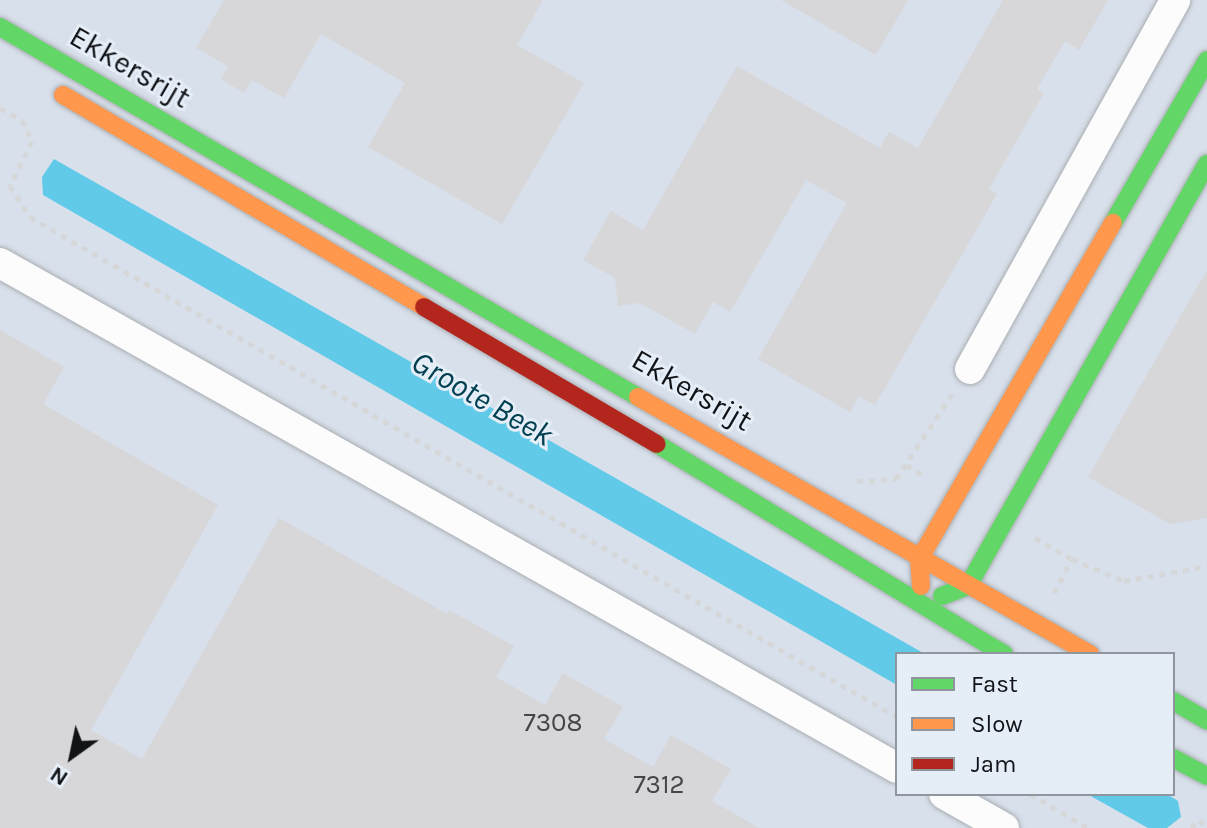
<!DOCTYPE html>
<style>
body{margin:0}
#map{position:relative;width:1207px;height:828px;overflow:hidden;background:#e9eef3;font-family:Karla,sans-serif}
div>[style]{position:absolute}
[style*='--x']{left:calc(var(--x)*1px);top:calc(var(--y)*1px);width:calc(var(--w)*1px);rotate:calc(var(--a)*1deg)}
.built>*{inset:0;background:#d8e0eb}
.water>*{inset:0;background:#60cae8}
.building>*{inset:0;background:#d7d6d9}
.path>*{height:5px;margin-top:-2.5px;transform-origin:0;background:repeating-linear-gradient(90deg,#d6d7d9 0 6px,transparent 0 12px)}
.roads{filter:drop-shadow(0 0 2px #aaaeb2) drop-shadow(0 0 2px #aaaeb2)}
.street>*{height:30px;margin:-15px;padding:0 15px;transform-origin:15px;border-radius:15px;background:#fcfcfd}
.fast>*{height:18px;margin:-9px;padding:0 9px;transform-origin:9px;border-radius:9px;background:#63d668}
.slow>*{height:18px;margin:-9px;padding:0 9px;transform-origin:9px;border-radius:9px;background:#ff974d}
.jam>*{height:18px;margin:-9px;padding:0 9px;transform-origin:9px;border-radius:9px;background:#b3261e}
span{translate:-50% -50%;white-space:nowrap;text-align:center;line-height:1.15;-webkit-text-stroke:6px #e5edf7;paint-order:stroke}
.number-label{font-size:26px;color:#44464a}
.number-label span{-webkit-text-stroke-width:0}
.street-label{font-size:30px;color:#111317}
.water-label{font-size:32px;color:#004051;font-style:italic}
.legend{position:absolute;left:895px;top:652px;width:280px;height:144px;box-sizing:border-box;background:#e5edf7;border:2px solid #90969d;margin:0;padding:10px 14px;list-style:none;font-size:24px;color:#111317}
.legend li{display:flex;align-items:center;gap:16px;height:40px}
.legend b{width:40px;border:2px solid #90969d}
.north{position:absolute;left:32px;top:716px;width:80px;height:80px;-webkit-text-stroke:6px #e5edf7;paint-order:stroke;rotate:213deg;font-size:22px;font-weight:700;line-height:32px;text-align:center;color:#111317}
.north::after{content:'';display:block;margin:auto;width:28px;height:36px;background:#111317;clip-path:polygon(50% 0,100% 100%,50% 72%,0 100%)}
</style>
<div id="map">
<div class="built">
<i style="clip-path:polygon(evenodd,0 0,1207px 0,1207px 828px,0 828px,0 0,897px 654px,1173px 654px,1173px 794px,897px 794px,897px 654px)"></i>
</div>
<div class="water">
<i style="clip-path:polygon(54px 159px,925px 654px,897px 654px,897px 685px,43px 195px,42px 177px)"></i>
<i style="clip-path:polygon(1087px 794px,1167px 794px,1178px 801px,1181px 817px,1167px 828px,1148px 828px)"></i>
</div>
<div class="building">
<i style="clip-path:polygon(224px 0,543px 0,517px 45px,584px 83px,502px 224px,368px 147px,405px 83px,321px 34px,284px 98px,252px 80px,244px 93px,221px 79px,228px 66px,196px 48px)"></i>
<i style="clip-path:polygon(781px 0,908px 0,876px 55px)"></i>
<i style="clip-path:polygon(1003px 0,1108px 0,1079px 50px,1065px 41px,1037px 89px,1044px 93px,989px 189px,997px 194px,875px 405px,859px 396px,850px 412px,758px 359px,847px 203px,806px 180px,730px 312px,713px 302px,695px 334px,640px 303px,618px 306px,615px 278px,583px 260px,611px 211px,643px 230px,737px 66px,880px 148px,889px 132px,918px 148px)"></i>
<i style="clip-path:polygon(1207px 270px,1207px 518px,1170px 524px,1088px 477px)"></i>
<i style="clip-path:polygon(0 330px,64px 367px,43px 404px,218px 505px,91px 730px,142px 759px,279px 518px,447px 614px,449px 610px,514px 646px,496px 677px,545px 705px,563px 673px,623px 707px,604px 739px,653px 767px,671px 735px,731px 769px,712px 801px,759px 828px,0 828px)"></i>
</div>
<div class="path">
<i style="--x:0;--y:108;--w:25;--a:29"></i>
<i style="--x:22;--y:120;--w:23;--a:65"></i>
<i style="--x:32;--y:141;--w:50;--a:116.1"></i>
<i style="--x:10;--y:186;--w:37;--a:57"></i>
<i style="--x:30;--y:217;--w:1001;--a:29.97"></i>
<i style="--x:906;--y:465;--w:22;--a:30"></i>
<i style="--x:857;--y:481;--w:39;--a:-3"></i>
<i style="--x:896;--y:479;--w:103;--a:-56.5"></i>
<i style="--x:1035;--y:538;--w:43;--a:29.6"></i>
<i style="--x:1054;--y:593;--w:38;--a:-62"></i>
<i style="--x:1072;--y:559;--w:56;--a:22.9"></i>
<i style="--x:1124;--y:581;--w:84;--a:-10.2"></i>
<i style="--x:1030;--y:794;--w:67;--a:30.4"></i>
<i style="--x:1191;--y:828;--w:11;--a:-41"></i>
<i style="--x:1199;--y:821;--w:9;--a:27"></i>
</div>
<div class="roads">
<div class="street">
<i style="--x:0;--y:263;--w:1029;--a:29.38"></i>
<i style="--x:970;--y:369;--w:422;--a:-60.9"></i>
<i style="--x:944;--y:794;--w:69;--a:29.5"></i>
</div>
<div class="fast">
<i style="--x:0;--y:27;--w:738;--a:30.11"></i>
<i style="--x:1113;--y:223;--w:188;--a:-60"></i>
<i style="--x:657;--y:444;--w:406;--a:31.2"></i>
<i style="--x:942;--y:596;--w:28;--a:-21"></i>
<i style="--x:968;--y:586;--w:485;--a:-60.5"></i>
<i style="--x:1173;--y:701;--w:39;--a:30"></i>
<i style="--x:1173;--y:758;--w:38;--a:28"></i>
</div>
<div class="slow">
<i style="--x:63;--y:95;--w:419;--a:30.4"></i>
<i style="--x:638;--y:397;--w:520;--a:29.62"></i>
<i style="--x:921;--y:586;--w:26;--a:-94"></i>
<i style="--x:919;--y:560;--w:389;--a:-60.1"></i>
</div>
<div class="jam">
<i style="--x:424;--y:307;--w:270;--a:30.5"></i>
</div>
</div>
<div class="number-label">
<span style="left:553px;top:723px">7308</span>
<span style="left:659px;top:785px">7312</span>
</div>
<div class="street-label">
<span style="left:130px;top:67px;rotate:30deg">Ekkersrijt</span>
<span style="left:692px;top:390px;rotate:30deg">Ekkersrijt</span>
</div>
<div class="water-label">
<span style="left:482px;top:399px;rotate:30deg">Groote Beek</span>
</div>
<ul class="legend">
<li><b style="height:10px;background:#63d668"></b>Fast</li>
<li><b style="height:10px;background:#ff974d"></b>Slow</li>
<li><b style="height:10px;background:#b3261e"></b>Jam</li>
</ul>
<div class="north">N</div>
</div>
